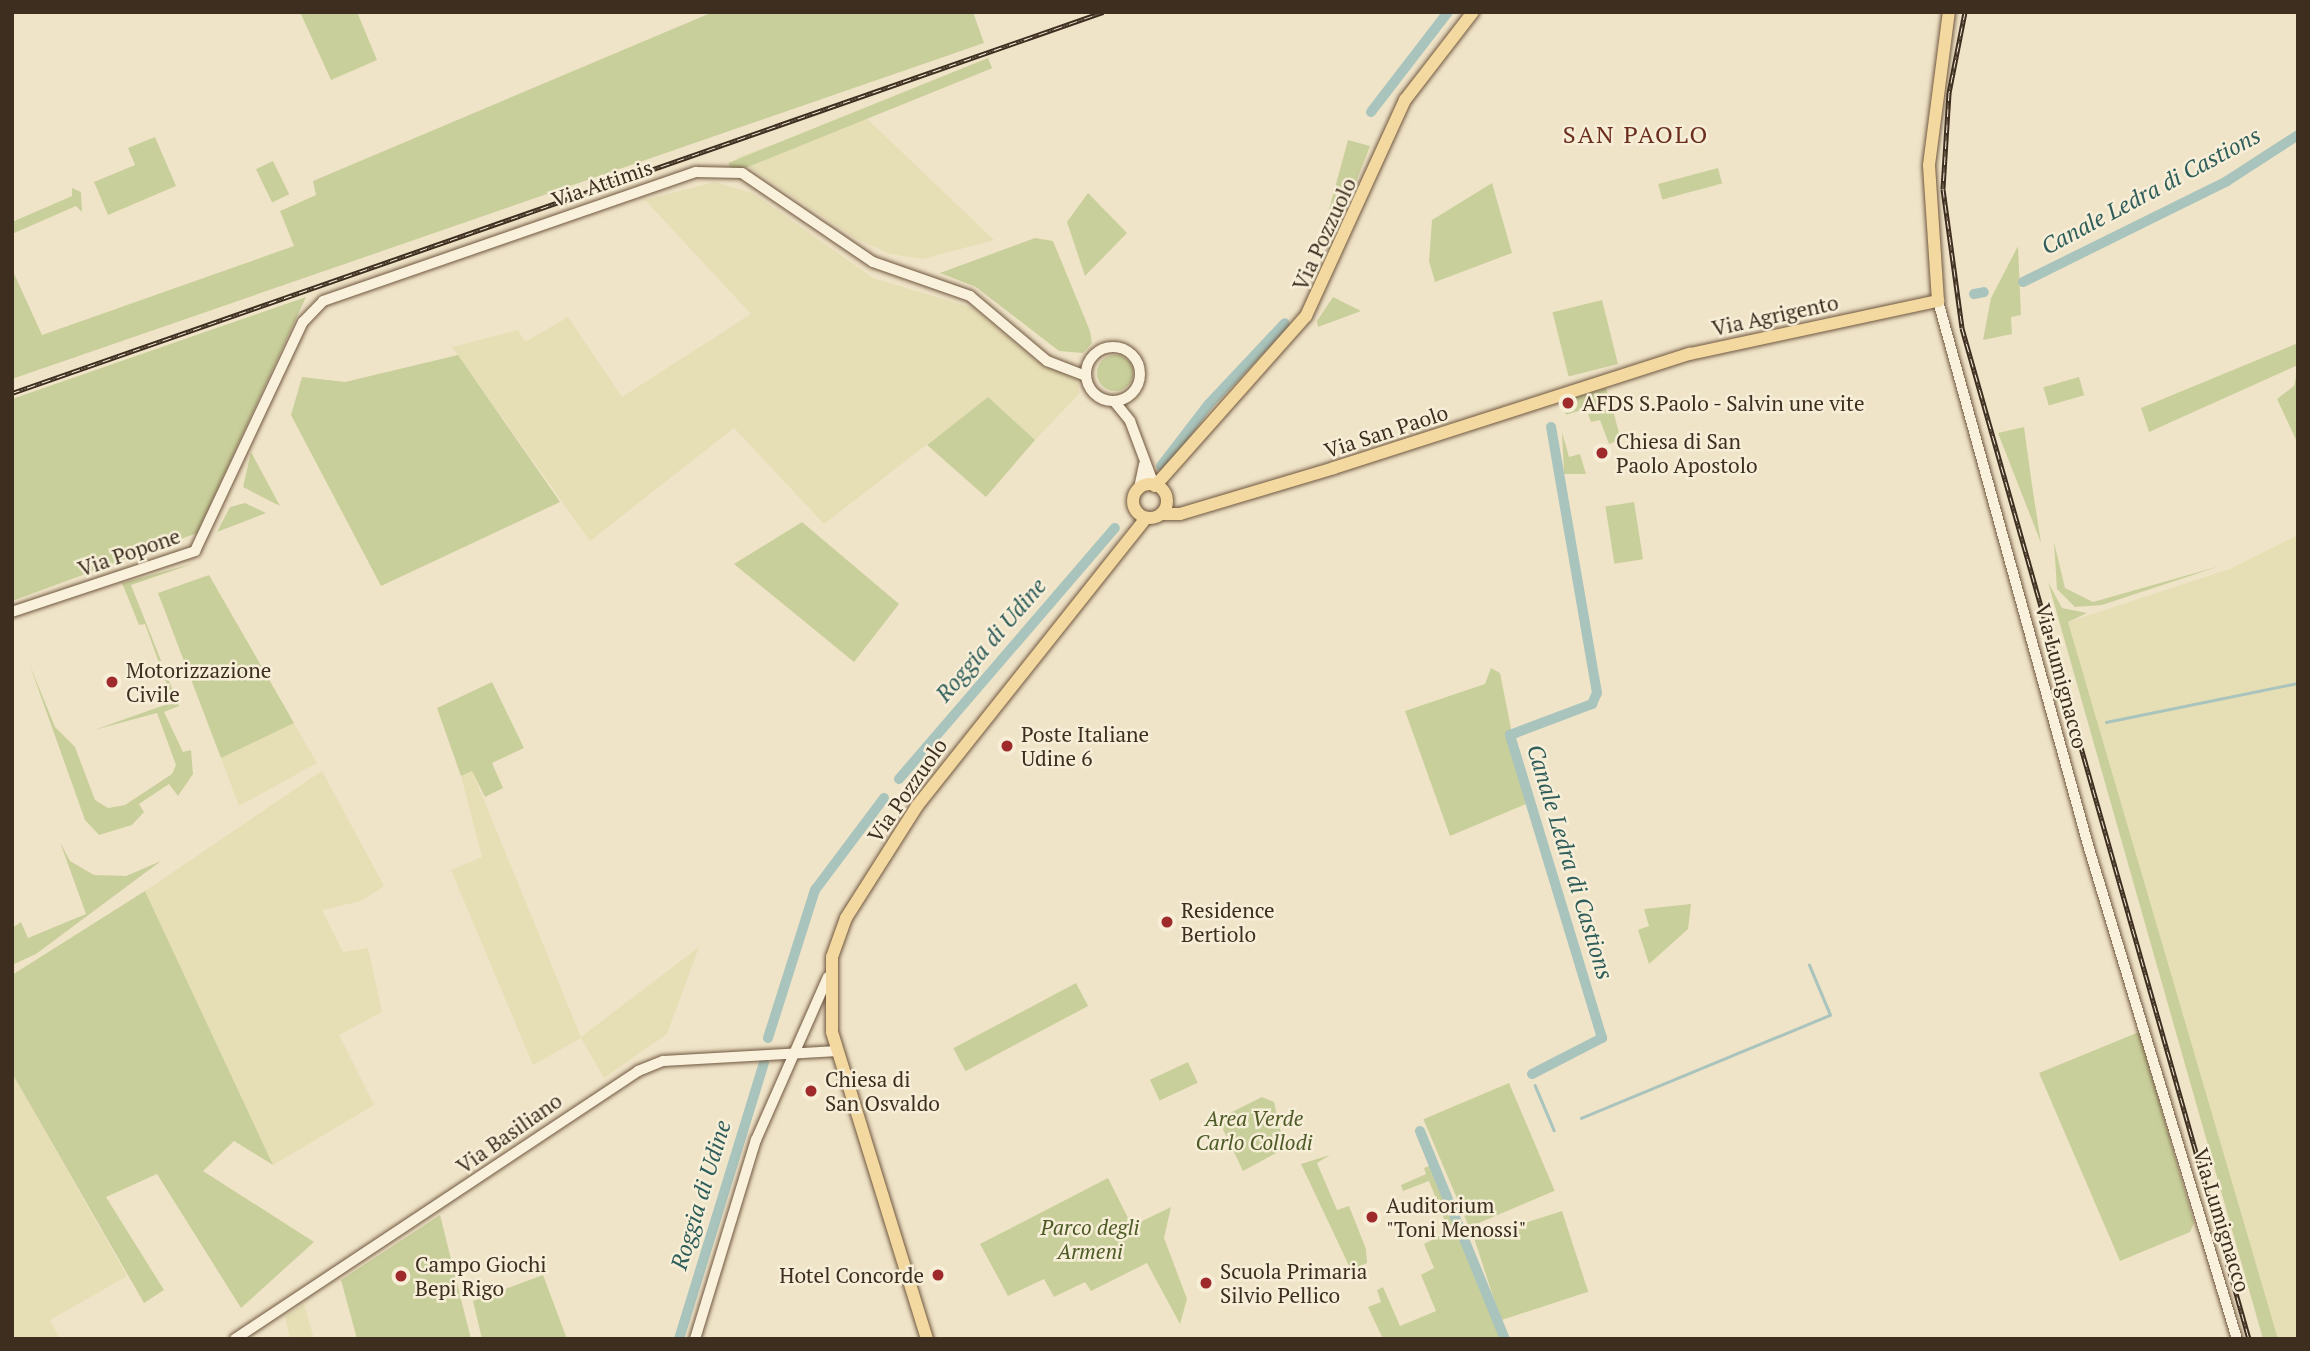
<!DOCTYPE html>
<style>
body{margin:0}
#map{position:relative;width:2310px;height:1351px;overflow:hidden;background:#f0e4c8;font-family:"PT Serif",serif}
div>[style]{position:absolute}
[style*='--x']{left:calc(var(--x)*1px);top:calc(var(--y)*1px);width:calc(var(--w)*1px);rotate:calc(var(--a)*1deg)}
.farmland>*{inset:0;background:#e6deb5}
.green>*{inset:0;background:#c9cf9b;transform-origin:0 0}
.round{border-radius:50%}
.stream>*{height:2.5px;margin:-1.25px;padding:0 1.25px;transform-origin:1.25px;border-radius:1.25px;background:#a9c4bc}
.canal>*{height:10px;margin:-5px;padding:0 5px;transform-origin:5px;border-radius:5px;background:#a9c4bc}
.roads{filter:drop-shadow(0 0 2px #6f573f) drop-shadow(0 0 2px #6f573f)}
.secondary>*{height:10px;margin:-5px;padding:0 5px;transform-origin:5px;border-radius:5px;background:#faf1dc}
.secondary>.ring{margin:-5px;padding:0;box-sizing:content-box;background:none;border:10px solid #faf1dc;border-radius:50%}
.primary>*{height:12px;margin:-6px;padding:0 6px;transform-origin:6px;border-radius:6px;background:#f3d9a0}
.primary>.ring{margin:-6px;padding:0;box-sizing:content-box;background:none;border:12px solid #f3d9a0;border-radius:50%}
.rail>*{height:5px;margin-top:-2.5px;transform-origin:0;background:repeating-linear-gradient(90deg,#f7eed8 0 8px,#3d2e20 0 16px);box-sizing:border-box;border-block:2px solid #3d2e20}
.dots>*{width:19px;height:19px;translate:-50% -50%;box-sizing:border-box;border:4px solid #f7eed8;border-radius:50%}
span{translate:-50% -50%;white-space:nowrap;text-align:center;line-height:1.15;-webkit-text-stroke:5px #f7eed8;paint-order:stroke}
.street-label{font-size:21px;color:#3d2e20}
.poi-label{font-size:21px;color:#3d2e20}
.left{translate:0 -50%;text-align:left}
.right{translate:-100% -50%;text-align:right}
.park-label{font-size:21px;color:#4d5a26;font-style:italic}
.water-label{font-size:23px;color:#2f5d5a;font-style:italic}
.quarter-label{font-size:24px;color:#6b2e1e;letter-spacing:2px}
.frame{position:absolute;inset:0;border:14px solid #3d2e20;pointer-events:none}
</style>
<div id="map">
<div class="farmland">
<i style="clip-path:polygon(861px 113px,994px 240px,923px 259px,890px 254px,857px 239px,736px 158px)"></i>
<i style="clip-path:polygon(715px 182px,754px 194px,873px 278px,973px 308px,1036px 361px,1078px 381px,1079px 394px,1035px 440px,988px 397px,824px 524px,734px 428px,590px 541px,452px 347px,518px 330px,525px 342px,568px 317px,622px 397px,751px 314px,645px 200px)"></i>
<i style="clip-path:polygon(2298px 535px,2298px 1339px,2278px 1339px,2068px 622px,2230px 569px)"></i>
<i style="clip-path:polygon(294px 723px,317px 763px,239px 806px,221px 758px)"></i>
<i style="clip-path:polygon(322px 771px,384px 886px,361px 901px,322px 910px,343px 952px,368px 948px,382px 1012px,339px 1035px,374px 1105px,273px 1165px,145px 891px)"></i>
<i style="clip-path:polygon(472px 771px,581px 1037px,699px 947px,667px 1034px,604px 1078px,581px 1038px,533px 1065px,451px 870px,482px 857px,461px 776px)"></i>
<i style="clip-path:polygon(12px 1073px,127px 1276px,50px 1320px,60px 1339px,16px 1339px,12px 1332px)"></i>
<i style="clip-path:polygon(304px 1304px,314px 1339px,290px 1339px,285px 1316px)"></i>
</div>
<div class="green">
<i style="clip-path:polygon(300px 12px,357px 12px,377px 60px,331px 80px)"></i>
<i style="clip-path:polygon(713px 12px,973px 12px,984px 43px,12px 379px,12px 269px,42px 335px,294px 246px,280px 211px,316px 195px,313px 181px)"></i>
<i style="left:988px;top:58px;width:11px;height:280px;rotate:68deg"></i>
<i style="clip-path:polygon(155px 137px,176px 186px,108px 215px,94px 182px,135px 165px,128px 148px)"></i>
<i style="clip-path:polygon(1348px 140px,1370px 146px,1330px 249px,1319px 246px)"></i>
<i style="left:273px;top:161px;width:37px;height:19px;rotate:64deg"></i>
<i style="left:1718px;top:168px;width:16px;height:62px;rotate:75deg"></i>
<i style="clip-path:polygon(1492px 183px,1512px 253px,1435px 282px,1429px 261px,1432px 220px)"></i>
<i style="clip-path:polygon(72px 188px,81px 192px,82px 212px,76px 206px,12px 234px,12px 222px,72px 196px)"></i>
<i style="clip-path:polygon(1088px 193px,1127px 233px,1085px 276px,1067px 222px)"></i>
<i style="clip-path:polygon(1035px 238px,1053px 241px,1090px 331px,1092px 343px,1083px 353px,1059px 351px,976px 287px,940px 273px)"></i>
<i style="clip-path:polygon(2018px 246px,2021px 315px,2011px 317px,2012px 334px,1983px 340px,1991px 298px)"></i>
<i style="clip-path:polygon(306px 297px,197px 533px,12px 601px,12px 399px)"></i>
<i style="clip-path:polygon(1333px 297px,1361px 311px,1318px 327px,1317px 321px)"></i>
<i style="left:1602px;top:300px;width:66px;height:51px;rotate:76deg"></i>
<i style="clip-path:polygon(2298px 343px,2298px 365px,2149px 432px,2141px 408px)"></i>
<i style="clip-path:polygon(458px 355px,560px 502px,381px 586px,291px 415px,302px 377px,345px 382px)"></i>
<i class="round" style="left:1097px;top:355px;width:36px;height:36px"></i>
<i style="clip-path:polygon(2298px 368px,2298px 444px,2277px 399px,2294px 386px)"></i>
<i style="left:2079px;top:377px;width:19px;height:37px;rotate:74deg"></i>
<i style="left:1606px;top:388px;width:14px;height:46px;rotate:73deg"></i>
<i style="clip-path:polygon(988px 397px,1035px 440px,986px 497px,927px 445px)"></i>
<i style="clip-path:polygon(1612px 407px,1621px 440px,1609px 444px,1600px 420px,1591px 422px,1588px 414px)"></i>
<i style="clip-path:polygon(2024px 427px,2032px 485px,2041px 543px,1998px 433px)"></i>
<i style="clip-path:polygon(1562px 432px,1569px 457px,1580px 454px,1586px 474px,1564px 474px)"></i>
<i style="clip-path:polygon(251px 452px,280px 506px,243px 487px)"></i>
<i style="left:1634px;top:502px;width:58px;height:29px;rotate:81deg"></i>
<i style="clip-path:polygon(245px 503px,266px 513px,217px 532px,230px 507px)"></i>
<i style="clip-path:polygon(802px 522px,899px 604px,854px 662px,734px 564px)"></i>
<i style="clip-path:polygon(2054px 542px,2065px 588px,2093px 602px,2220px 566px,2102px 605px,2075px 607px,2057px 589px)"></i>
<i style="clip-path:polygon(195px 563px,131px 585px,179px 706px,164px 712px,183px 752px,191px 750px,193px 774px,178px 796px,169px 784px,139px 804px,144px 812px,132px 825px,99px 835px,85px 820px,29px 663px,55px 727px,75px 747px,95px 800px,108px 808px,125px 805px,172px 774px,176px 765px,157px 713px,94px 730px,173px 702px,145px 624px,139px 625px,122px 583px)"></i>
<i style="clip-path:polygon(209px 575px,294px 723px,221px 758px,158px 593px)"></i>
<i style="clip-path:polygon(2048px 582px,2062px 608px,2087px 613px,2068px 622px,2278px 1339px,2263px 1339px)"></i>
<i style="clip-path:polygon(1491px 668px,1500px 673px,1526px 804px,1450px 836px,1405px 711px,1485px 684px)"></i>
<i style="clip-path:polygon(492px 682px,524px 748px,492px 763px,503px 788px,485px 797px,472px 771px,461px 776px,437px 708px)"></i>
<i style="clip-path:polygon(60px 842px,70px 861px,94px 875px,126px 876px,161px 861px,36px 954px,12px 965px,12px 928px,21px 922px,28px 938px,86px 914px)"></i>
<i style="clip-path:polygon(145px 891px,273px 1165px,234px 1141px,203px 1171px,314px 1242px,241px 1308px,157px 1174px,106px 1197px,164px 1290px,144px 1303px,12px 1073px,12px 975px)"></i>
<i style="clip-path:polygon(1691px 904px,1688px 929px,1649px 964px,1638px 930px,1649px 926px,1644px 909px)"></i>
<i style="left:1076px;top:983px;width:26px;height:139px;rotate:62deg"></i>
<i style="clip-path:polygon(2139px 1032px,2194px 1223px,2190px 1232px,2120px 1261px,2039px 1073px)"></i>
<i style="left:1188px;top:1062px;width:23px;height:42px;rotate:65deg"></i>
<i style="left:1509px;top:1083px;width:117px;height:93px;rotate:67deg"></i>
<i style="clip-path:polygon(1262px 1097px,1274px 1102px,1283px 1142px,1276px 1153px,1243px 1171px,1218px 1119px)"></i>
<i style="clip-path:polygon(1330px 1155px,1317px 1163px,1337px 1210px,1349px 1206px,1366px 1249px,1367px 1263px,1351px 1270px,1301px 1164px)"></i>
<i style="clip-path:polygon(1432px 1165px,1490px 1306px,1503px 1339px,1383px 1339px,1368px 1307px,1381px 1302px,1377px 1290px,1383px 1287px,1400px 1326px,1436px 1311px,1421px 1275px,1434px 1268px,1424px 1244px,1449px 1231px,1429px 1181px,1403px 1191px,1401px 1185px,1426px 1174px,1424px 1168px)"></i>
<i style="clip-path:polygon(1108px 1178px,1132px 1226px,1171px 1207px,1164px 1238px,1187px 1299px,1180px 1324px,1147px 1263px,1091px 1291px,1085px 1282px,1054px 1297px,1044px 1279px,1008px 1296px,980px 1244px)"></i>
<i style="left:1562px;top:1211px;width:85px;height:92px;rotate:72deg"></i>
<i style="clip-path:polygon(440px 1215px,471px 1339px,357px 1339px,341px 1280px)"></i>
<i style="clip-path:polygon(543px 1275px,567px 1339px,482px 1339px,473px 1301px)"></i>
</div>
<div class="stream">
<i style="--x:2106;--y:722;--w:196;--a:-11.5"></i>
<i style="--x:1535;--y:1085;--w:49;--a:67.1"></i>
<i style="--x:1581;--y:1118;--w:269;--a:-22.5"></i>
<i style="--x:1830;--y:1015;--w:54;--a:-112.8"></i>
</div>
<div class="canal">
<i style="--x:1371;--y:112;--w:126;--a:-52.4"></i>
<i style="--x:2023;--y:282;--w:228;--a:-26.3"></i>
<i style="--x:2227;--y:181;--w:85;--a:-32.9"></i>
<i style="--x:1974;--y:294;--w:10;--a:-11"></i>
<i style="--x:1161;--y:466;--w:77;--a:-52.4"></i>
<i style="--x:1208;--y:405;--w:112;--a:-46.8"></i>
<i style="--x:899;--y:779;--w:331;--a:-49.3"></i>
<i style="--x:768;--y:1038;--w:155;--a:-72.4"></i>
<i style="--x:815;--y:890;--w:115;--a:-53.1"></i>
<i style="--x:1532;--y:1074;--w:79;--a:-27.2"></i>
<i style="--x:1602;--y:1038;--w:317;--a:-106.9"></i>
<i style="--x:1510;--y:735;--w:88;--a:-20.7"></i>
<i style="--x:1592;--y:704;--w:12;--a:-66"></i>
<i style="--x:1597;--y:693;--w:270;--a:-99.8"></i>
<i style="--x:1420;--y:1131;--w:225;--a:67.8"></i>
<i style="--x:679;--y:1339;--w:289;--a:-72.9"></i>
</div>
<div class="roads">
<div class="secondary">
<i style="--x:1938;--y:301;--w:564;--a:74.58"></i>
<i style="--x:2088;--y:845;--w:516;--a:73.22"></i>
<i class="ring" style="left:1086px;top:347px;width:44px;height:44px"></i>
<i style="--x:1114;--y:401;--w:26;--a:51"></i>
<i style="--x:1130;--y:421;--w:68;--a:69.4"></i>
<i style="--x:1139;--y:488;--w:24;--a:-78"></i>
<i style="--x:12;--y:612;--w:193;--a:-18.4"></i>
<i style="--x:195;--y:551;--w:253;--a:-64.8"></i>
<i style="--x:303;--y:322;--w:29;--a:-46"></i>
<i style="--x:323;--y:301;--w:395;--a:-19.1"></i>
<i style="--x:696;--y:172;--w:46;--a:1.2"></i>
<i style="--x:742;--y:173;--w:158;--a:34.2"></i>
<i style="--x:873;--y:262;--w:103;--a:19.3"></i>
<i style="--x:970;--y:296;--w:101;--a:40.2"></i>
<i style="--x:1047;--y:361;--w:42;--a:21"></i>
<i style="--x:235;--y:1339;--w:484;--a:-33.6"></i>
<i style="--x:638;--y:1071;--w:27;--a:-22"></i>
<i style="--x:663;--y:1061;--w:175;--a:-3.3"></i>
<i style="--x:695;--y:1339;--w:208;--a:-73"></i>
<i style="--x:756;--y:1140;--w:178;--a:-66.2"></i>
</div>
<div class="primary">
<i class="ring" style="left:1133px;top:484px;width:22px;height:22px"></i>
<i style="--x:1155;--y:486;--w:227;--a:-48.4"></i>
<i style="--x:1306;--y:316;--w:238;--a:-65.4"></i>
<i style="--x:1405;--y:100;--w:111;--a:-52.3"></i>
<i style="--x:1161;--y:514;--w:19;--a:0"></i>
<i style="--x:1180;--y:514;--w:161;--a:-16.6"></i>
<i style="--x:1334;--y:468;--w:374;--a:-17.8"></i>
<i style="--x:1690;--y:354;--w:254;--a:-12.1"></i>
<i style="--x:1938;--y:301;--w:136;--a:-93.8"></i>
<i style="--x:1929;--y:165;--w:154;--a:-82.6"></i>
<i style="--x:927;--y:1339;--w:321;--a:-107.2"></i>
<i style="--x:832;--y:1032;--w:75;--a:-90"></i>
<i style="--x:832;--y:957;--w:41;--a:-70.3"></i>
<i style="--x:846;--y:918;--w:133;--a:-57.6"></i>
<i style="--x:917;--y:806;--w:368;--a:-51.5"></i>
</div>
</div>
<div class="rail">
<i style="--x:1965;--y:12;--w:83;--a:101.2"></i>
<i style="--x:1949;--y:93;--w:96;--a:93.6"></i>
<i style="--x:1943;--y:189;--w:140;--a:82.2"></i>
<i style="--x:1962;--y:328;--w:1051;--a:74.15"></i>
<i style="--x:12;--y:393;--w:1156;--a:-19.25"></i>
</div>
<div class="dots">
<i style="left:1568px;top:403px;background:#9e2a2b"></i>
<i style="left:1602px;top:453px;background:#9e2a2b"></i>
<i style="left:112px;top:682px;background:#9e2a2b"></i>
<i style="left:1007px;top:746px;background:#9e2a2b"></i>
<i style="left:1167px;top:922px;background:#9e2a2b"></i>
<i style="left:811px;top:1091px;background:#9e2a2b"></i>
<i style="left:1372px;top:1217px;background:#9e2a2b"></i>
<i style="left:938px;top:1275px;background:#9e2a2b"></i>
<i style="left:401px;top:1276px;background:#9e2a2b"></i>
<i style="left:1206px;top:1283px;background:#9e2a2b"></i>
</div>
<div class="street-label">
<span style="left:602px;top:183px;rotate:-19deg">Via Attimis</span>
<span style="left:1324px;top:234px;rotate:-65deg">Via Pozzuolo</span>
<span style="left:1775px;top:315px;rotate:-12deg">Via Agrigento</span>
<span style="left:1386px;top:431px;rotate:-18deg">Via San Paolo</span>
<span style="left:129px;top:552px;rotate:-19deg">Via Popone</span>
<span style="left:2062px;top:676px;rotate:75deg">Via Lumignacco</span>
<span style="left:907px;top:790px;rotate:-55deg">Via Pozzuolo</span>
<span style="left:509px;top:1133px;rotate:-35deg">Via Basiliano</span>
<span style="left:2222px;top:1220px;rotate:73deg">Via Lumignacco</span>
</div>
<div class="poi-label">
<span class="left" style="left:1582px;top:403px">AFDS S.Paolo - Salvin une vite</span>
<span class="left" style="left:1616px;top:453px">Chiesa di San<br>Paolo Apostolo</span>
<span class="left" style="left:126px;top:682px">Motorizzazione<br>Civile</span>
<span class="left" style="left:1021px;top:746px">Poste Italiane<br>Udine 6</span>
<span class="left" style="left:1181px;top:922px">Residence<br>Bertiolo</span>
<span class="left" style="left:825px;top:1091px">Chiesa di<br>San Osvaldo</span>
<span class="left" style="left:1386px;top:1217px">Auditorium<br>"Toni Menossi"</span>
<span class="left" style="left:415px;top:1276px">Campo Giochi<br>Bepi Rigo</span>
<span class="left" style="left:1220px;top:1283px">Scuola Primaria<br>Silvio Pellico</span>
<span class="right" style="left:924px;top:1275px">Hotel Concorde</span>
</div>
<div class="park-label">
<span style="left:1254px;top:1130px">Area Verde<br>Carlo Collodi</span>
<span style="left:1090px;top:1239px">Parco degli<br>Armeni</span>
</div>
<div class="water-label">
<span style="left:2151px;top:191px;rotate:-28deg">Canale Ledra di Castions</span>
<span style="left:991px;top:640px;rotate:-49deg">Roggia di Udine</span>
<span style="left:1570px;top:862px;rotate:73deg">Canale Ledra di Castions</span>
<span style="left:701px;top:1195px;rotate:-73deg">Roggia di Udine</span>
</div>
<div class="quarter-label">
<span style="left:1636px;top:135px">SAN PAOLO</span>
</div>
<div class="frame"></div>
</div>
